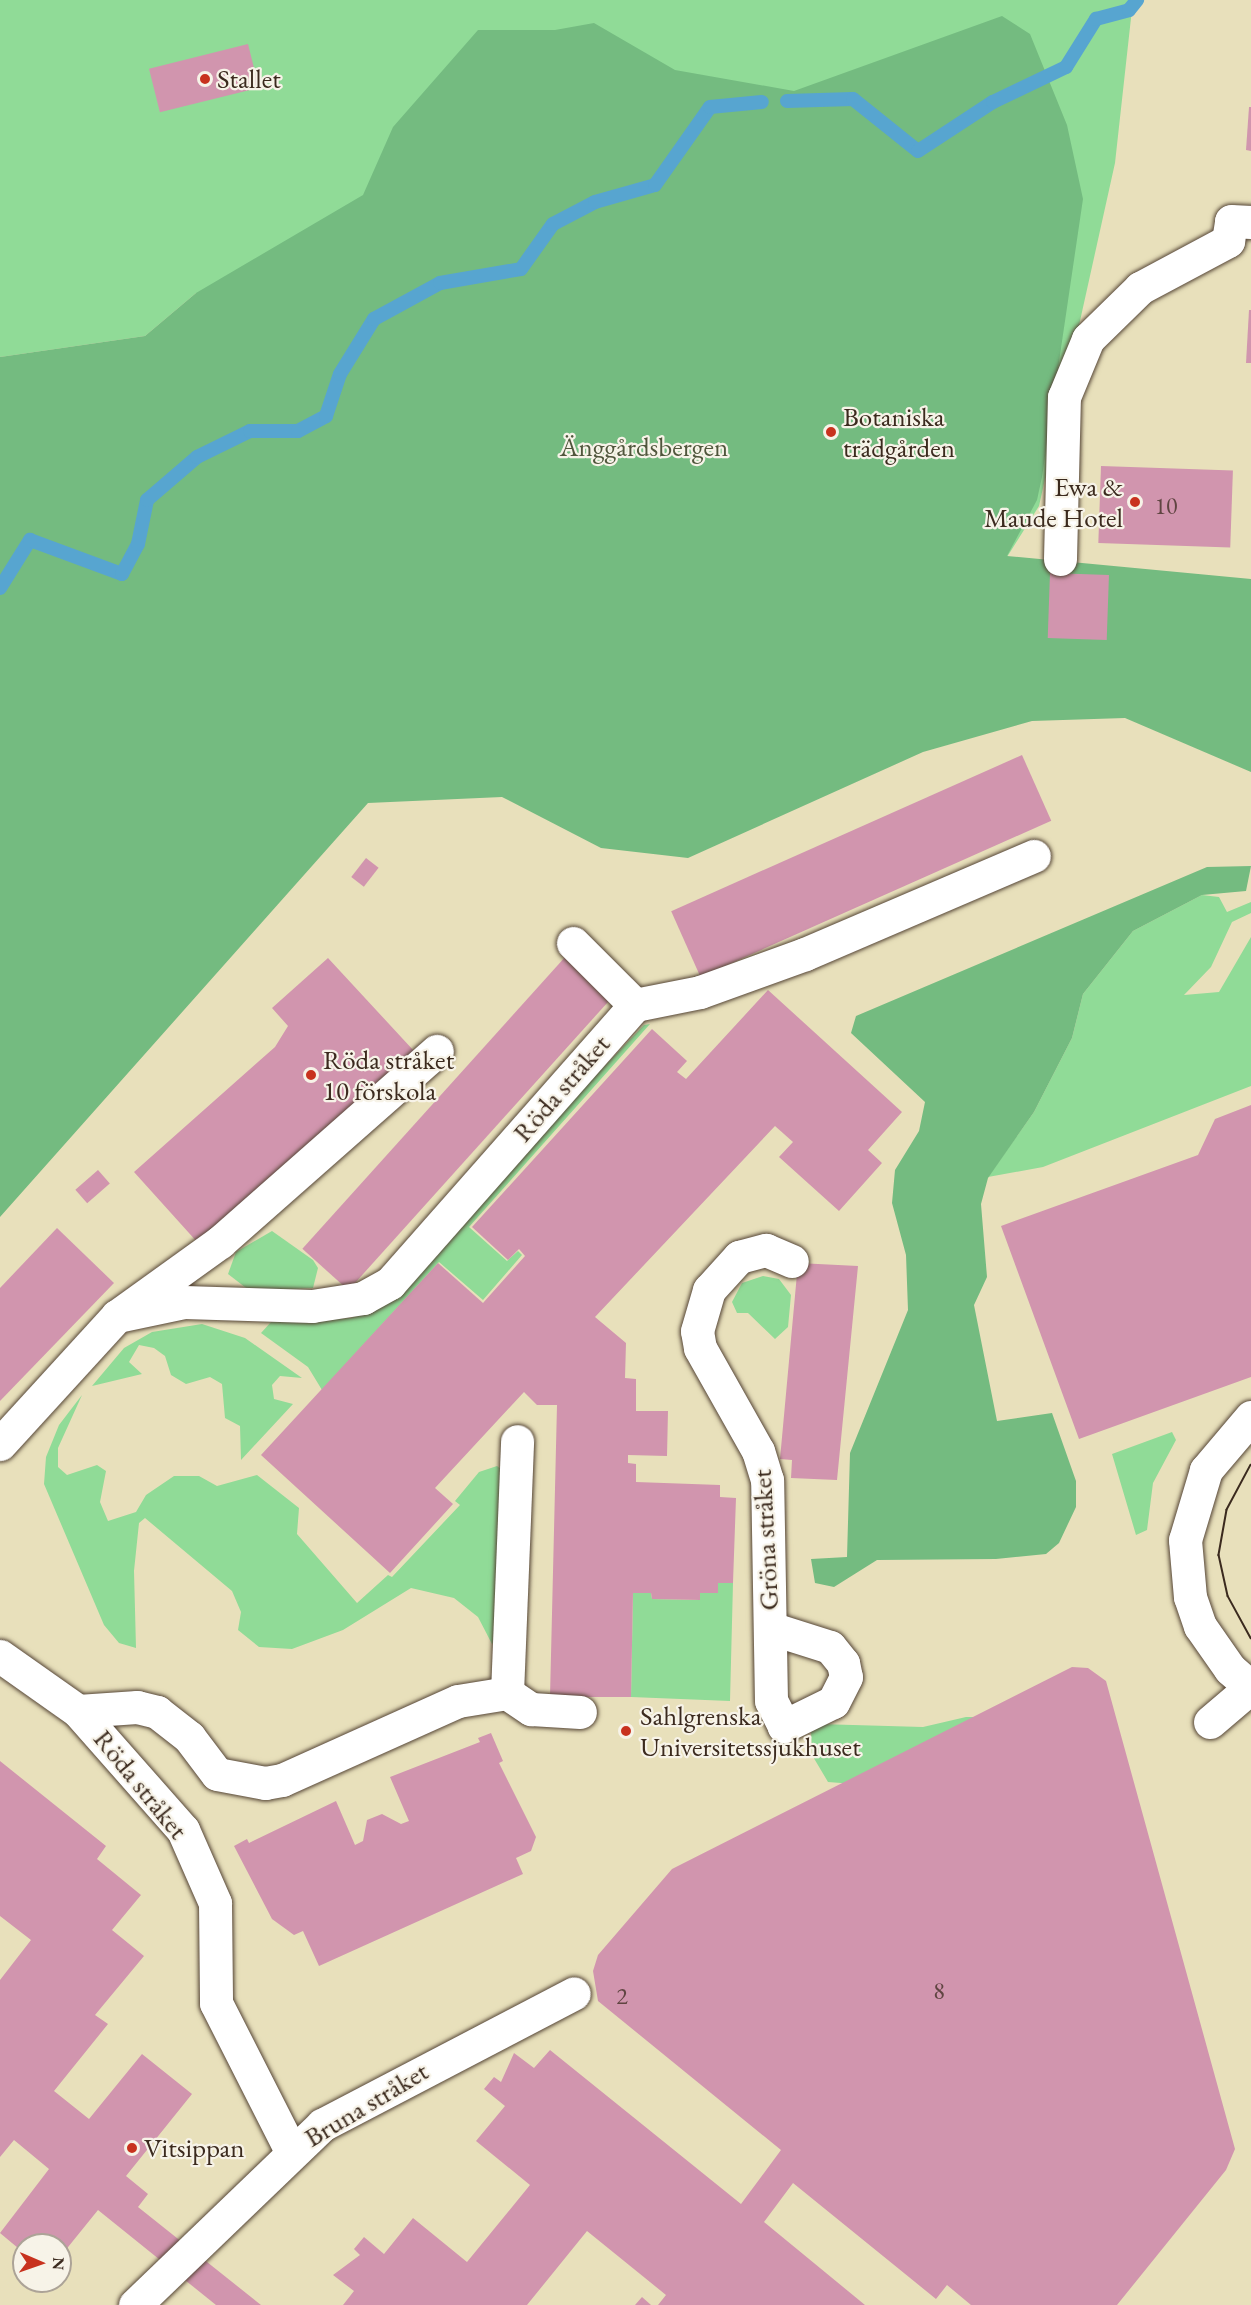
<!DOCTYPE html>
<meta charset="utf-8">
<style>
body{margin:0}
#map{position:relative;width:1251px;height:2305px;overflow:hidden;background:#e8e0bb;font-family:"EB Garamond",serif}
div>[style]{position:absolute}
[style*='--x']{left:calc(var(--x)*1px);top:calc(var(--y)*1px);width:calc(var(--w)*1px);rotate:calc(var(--a)*1deg)}
.green>*{inset:0;background:#90db97}
.forest>*{inset:0;background:#74bb80}
.stream>*{height:14px;margin:-7px;padding:0 7px;transform-origin:7px;border-radius:7px;background:#57a5d0}
.building>*{inset:0;background:#d195ae;transform-origin:0 0}
.roads{filter:drop-shadow(0 0 2px #554536) drop-shadow(0 0 2px #554536)}
.minor>*{height:33px;margin:-16.5px;padding:0 16.5px;transform-origin:16.5px;border-radius:16.5px;background:#fff}
.tram>*{height:1.5px;margin:-0.75px;padding:0 0.75px;transform-origin:0.75px;border-radius:0.75px;background:#3b2a1e}
.dots>*{width:16px;height:16px;translate:-50% -50%;box-sizing:border-box;border:3px solid #f7f3e8;border-radius:50%}
span{translate:-50% -50%;white-space:nowrap;text-align:center;line-height:1.15;-webkit-text-stroke:4.5px #f7f3e8;paint-order:stroke}
.number-label{font-size:24px;color:#604542}
.number-label span{-webkit-text-stroke-width:0}
.poi-label{font-size:27px;color:#3b2a1e}
.left{translate:0 -50%;text-align:left}
.right{translate:-100% -50%;text-align:right}
.park-label{font-size:27px;color:#50563c}
.street-label{font-size:27px;color:#3b2a1e}
.north{position:absolute;left:12px;top:2233px;width:60px;height:60px;box-sizing:border-box;background:#f7f3e8;border:2px solid #aca397;border-radius:50%;rotate:92deg;font-size:16px;font-weight:700;line-height:24px;text-align:center;color:#3b2a1e}
.north::after{content:'';display:block;margin:auto;width:21px;height:27px;background:#c8321e;clip-path:polygon(50% 0,100% 100%,50% 72%,0 100%)}
</style>
<div id="map">
<div class="green">
<i style="clip-path:polygon(0 0,1133px 0,1115px 163px,1039px 506px,1007px 557px,196px 293px,145px 336px,0 357px)"></i>
<i style="clip-path:polygon(1202px 895px,1219px 897px,1227px 912px,1251px 902px,1251px 913px,1232px 922px,1211px 967px,1184px 995px,1219px 992px,1251px 937px,1251px 1086px,1043px 1167px,988px 1177px,1034px 1112px,1072px 1038px,1083px 994px,1133px 931px)"></i>
<i style="clip-path:polygon(650px 1024px,469px 1227px,507px 1261px,518px 1251px,522px 1255px,483px 1300px,439px 1262px,322px 1390px,308px 1367px,261px 1333px,271px 1322px,351px 1318px,387px 1302px,534px 1140px,644px 1025px)"></i>
<i style="clip-path:polygon(272px 1231px,313px 1260px,318px 1268px,313px 1288px,250px 1291px,228px 1274px,236px 1252px)"></i>
<i style="clip-path:polygon(763px 1276px,779px 1279px,791px 1295px,788px 1327px,775px 1339px,748px 1313px,737px 1313px,732px 1302px,742px 1283px)"></i>
<i style="clip-path:polygon(202px 1324px,245px 1338px,302px 1378px,280px 1376px,272px 1385px,274px 1399px,293px 1404px,241px 1460px,240px 1426px,225px 1418px,222px 1384px,210px 1377px,186px 1384px,171px 1375px,165px 1356px,154px 1348px,139px 1345px,129px 1362px,142px 1374px,92px 1386px,124px 1348px,152px 1332px)"></i>
<i style="clip-path:polygon(82px 1395px,58px 1448px,58px 1467px,67px 1475px,97px 1465px,106px 1471px,100px 1502px,108px 1521px,136px 1512px,146px 1495px,174px 1476px,199px 1476px,217px 1486px,257px 1475px,299px 1508px,297px 1534px,357px 1603px,388px 1575px,392px 1577px,460px 1505px,455px 1501px,479px 1472px,497px 1466px,501px 1469px,500px 1630px,492px 1644px,478px 1617px,454px 1598px,411px 1588px,343px 1630px,292px 1649px,259px 1647px,238px 1630px,241px 1612px,232px 1591px,145px 1518px,139px 1523px,134px 1571px,136px 1648px,119px 1643px,104px 1625px,44px 1484px,46px 1457px,59px 1425px)"></i>
<i style="clip-path:polygon(1172px 1432px,1176px 1440px,1153px 1483px,1147px 1530px,1136px 1535px,1112px 1454px)"></i>
<i style="clip-path:polygon(718px 1583px,733px 1583px,730px 1701px,631px 1697px,633px 1593px,651px 1593px,652px 1599px,699px 1600px,700px 1593px,718px 1593px)"></i>
<i style="clip-path:polygon(966px 1717px,1005px 1717px,854px 1784px,828px 1782px,812px 1755px,811px 1731px,818px 1724px,923px 1727px)"></i>
</div>
<div class="forest">
<i style="clip-path:polygon(1002px 16px,1030px 34px,1067px 125px,1083px 199px,1042px 477px,1037px 500px,1007px 556px,1251px 579px,1251px 772px,1125px 718px,1032px 721px,923px 752px,688px 858px,601px 848px,502px 797px,368px 803px,0 1217px,0 357px,145px 336px,196px 293px,363px 195px,393px 127px,478px 30px,555px 30px,594px 23px,675px 70px,794px 91px)"></i>
<i style="clip-path:polygon(1251px 866px,1246px 891px,1202px 895px,1133px 931px,1083px 994px,1072px 1038px,1034px 1112px,988px 1178px,981px 1204px,987px 1277px,974px 1305px,997px 1421px,1052px 1413px,1076px 1481px,1076px 1507px,1059px 1543px,1046px 1554px,996px 1559px,877px 1560px,834px 1587px,815px 1583px,811px 1559px,847px 1557px,850px 1453px,908px 1310px,906px 1255px,892px 1203px,895px 1170px,919px 1131px,925px 1102px,851px 1033px,856px 1016px,1207px 867px)"></i>
</div>
<div class="stream">
<i style="--x:787;--y:101;--w:66;--a:-1.7"></i>
<i style="--x:853;--y:99;--w:83;--a:38.7"></i>
<i style="--x:918;--y:151;--w:90;--a:-33.2"></i>
<i style="--x:993;--y:102;--w:81;--a:-25.6"></i>
<i style="--x:1066;--y:67;--w:57;--a:-58"></i>
<i style="--x:1096;--y:19;--w:34;--a:-15"></i>
<i style="--x:1129;--y:10;--w:13;--a:-51"></i>
<i style="--x:0;--y:588;--w:57;--a:-58"></i>
<i style="--x:30;--y:540;--w:98;--a:20.3"></i>
<i style="--x:122;--y:574;--w:34;--a:-62"></i>
<i style="--x:138;--y:544;--w:45;--a:-78.4"></i>
<i style="--x:147;--y:500;--w:66;--a:-40.7"></i>
<i style="--x:197;--y:457;--w:59;--a:-26.1"></i>
<i style="--x:250;--y:431;--w:48;--a:0"></i>
<i style="--x:298;--y:431;--w:32;--a:-28"></i>
<i style="--x:326;--y:416;--w:44;--a:-71.6"></i>
<i style="--x:340;--y:374;--w:65;--a:-58.3"></i>
<i style="--x:374;--y:319;--w:75;--a:-28.6"></i>
<i style="--x:440;--y:283;--w:82;--a:-9.8"></i>
<i style="--x:521;--y:269;--w:55;--a:-54.6"></i>
<i style="--x:553;--y:224;--w:47;--a:-27.6"></i>
<i style="--x:595;--y:202;--w:62;--a:-15.8"></i>
<i style="--x:655;--y:185;--w:95;--a:-54.8"></i>
<i style="--x:710;--y:107;--w:52;--a:-5.5"></i>
</div>
<div class="building">
<i style="left:248px;top:44px;width:45px;height:102px;rotate:76deg"></i>
<i style="clip-path:polygon(1249px 107px,1251px 107px,1251px 151px,1246px 150px)"></i>
<i style="clip-path:polygon(1249px 310px,1251px 310px,1251px 363px,1246px 363px)"></i>
<i style="left:1101px;top:466px;width:132px;height:77px;rotate:2deg"></i>
<i style="left:1050px;top:573px;width:59px;height:65px;rotate:2deg"></i>
<i style="left:1022px;top:755px;width:72px;height:384px;rotate:66deg"></i>
<i style="left:366px;top:858px;width:16px;height:24px;rotate:38deg"></i>
<i style="left:566px;top:956px;width:62px;height:394px;rotate:42deg"></i>
<i style="clip-path:polygon(328px 958px,414px 1051px,198px 1243px,134px 1172px,275px 1047px,288px 1026px,272px 1008px)"></i>
<i style="clip-path:polygon(768px 990px,902px 1112px,868px 1150px,882px 1163px,839px 1211px,779px 1157px,793px 1142px,775px 1126px,595px 1317px,626px 1343px,625px 1378px,636px 1379px,636px 1411px,668px 1411px,667px 1456px,628px 1455px,628px 1463px,636px 1464px,636px 1482px,720px 1485px,720px 1497px,736px 1498px,733px 1583px,718px 1583px,718px 1593px,700px 1593px,700px 1600px,652px 1599px,651px 1593px,633px 1593px,631px 1697px,550px 1697px,557px 1405px,537px 1405px,524px 1392px,435px 1488px,453px 1504px,390px 1573px,261px 1455px,438px 1263px,483px 1303px,525px 1256px,519px 1249px,508px 1260px,472px 1227px,652px 1029px,687px 1061px,677px 1072px,686px 1079px)"></i>
<i style="clip-path:polygon(1251px 1105px,1251px 1377px,1079px 1439px,1001px 1226px,1198px 1155px,1215px 1119px)"></i>
<i style="left:98px;top:1170px;width:18px;height:30px;rotate:49deg"></i>
<i style="clip-path:polygon(57px 1228px,114px 1283px,0 1401px,0 1288px)"></i>
<i style="clip-path:polygon(798px 1263px,858px 1266px,837px 1480px,791px 1478px,792px 1460px,780px 1459px)"></i>
<i style="clip-path:polygon(1072px 1667px,1088px 1668px,1106px 1681px,1235px 2149px,1226px 2170px,1117px 2305px,971px 2305px,947px 2285px,936px 2299px,793px 2183px,764px 2222px,865px 2305px,658px 2305px,666px 2295px,587px 2231px,527px 2305px,343px 2305px,354px 2291px,333px 2275px,360px 2255px,354px 2249px,364px 2237px,384px 2254px,413px 2218px,467px 2262px,530px 2185px,476px 2141px,505px 2106px,484px 2089px,494px 2077px,501px 2082px,514px 2053px,534px 2068px,550px 2050px,741px 2204px,781px 2150px,598px 2001px,593px 1971px,598px 1955px,672px 1869px)"></i>
<i style="clip-path:polygon(491px 1733px,503px 1761px,499px 1763px,536px 1837px,531px 1851px,516px 1858px,523px 1874px,319px 1966px,303px 1931px,294px 1935px,272px 1919px,234px 1846px,247px 1839px,249px 1843px,336px 1801px,355px 1845px,363px 1841px,367px 1820px,382px 1814px,401px 1824px,409px 1821px,390px 1777px,480px 1742px,478px 1738px)"></i>
<i style="clip-path:polygon(0 1761px,106px 1846px,97px 1859px,141px 1895px,112px 1930px,144px 1956px,95px 2015px,108px 2024px,54px 2091px,89px 2119px,142px 2054px,192px 2094px,126px 2176px,148px 2194px,138px 2207px,261px 2305px,216px 2305px,98px 2210px,60px 2257px,60px 2245px,24px 2245px,24px 2253px,0 2233px,49px 2169px,14px 2140px,0 2157px,0 1980px,31px 1940px,0 1916px)"></i>
<i style="clip-path:polygon(642px 2297px,651px 2305px,635px 2305px)"></i>
</div>
<div class="roads">
<div class="minor">
<i style="--x:1060;--y:559;--w:162;--a:-88.6"></i>
<i style="--x:1064;--y:397;--w:63;--a:-67.5"></i>
<i style="--x:1088;--y:339;--w:73;--a:-44.4"></i>
<i style="--x:1140;--y:288;--w:100;--a:-28.1"></i>
<i style="--x:1228;--y:241;--w:20;--a:-81"></i>
<i style="--x:1231;--y:221;--w:20;--a:3"></i>
<i style="--x:573;--y:943;--w:88;--a:45"></i>
<i style="--x:117;--y:1316;--w:68;--a:-11.8"></i>
<i style="--x:184;--y:1302;--w:128;--a:1.8"></i>
<i style="--x:312;--y:1306;--w:52;--a:-8.9"></i>
<i style="--x:363;--y:1298;--w:31;--a:-29"></i>
<i style="--x:390;--y:1283;--w:371;--a:-48.6"></i>
<i style="--x:635;--y:1005;--w:66;--a:-11.3"></i>
<i style="--x:700;--y:992;--w:112;--a:-19.9"></i>
<i style="--x:805;--y:954;--w:249;--a:-23.2"></i>
<i style="--x:1251;--y:1417;--w:70;--a:130.3"></i>
<i style="--x:1206;--y:1470;--w:73;--a:106.7"></i>
<i style="--x:1185;--y:1540;--w:57;--a:85"></i>
<i style="--x:1190;--y:1597;--w:31;--a:71"></i>
<i style="--x:1200;--y:1626;--w:52;--a:55.1"></i>
<i style="--x:1230;--y:1669;--w:28;--a:41"></i>
<i style="--x:0;--y:1444;--w:173;--a:-47.6"></i>
<i style="--x:117;--y:1316;--w:127;--a:-35.7"></i>
<i style="--x:220;--y:1242;--w:289;--a:-41.4"></i>
<i style="--x:770;--y:1628;--w:63;--a:17.6"></i>
<i style="--x:830;--y:1647;--w:21;--a:51"></i>
<i style="--x:843;--y:1663;--w:14;--a:78"></i>
<i style="--x:846;--y:1677;--w:28;--a:117"></i>
<i style="--x:833;--y:1702;--w:55;--a:153.9"></i>
<i style="--x:784;--y:1726;--w:28;--a:-117"></i>
<i style="--x:771;--y:1701;--w:221;--a:-91"></i>
<i style="--x:767;--y:1480;--w:30;--a:-107"></i>
<i style="--x:758;--y:1451;--w:118;--a:-119.4"></i>
<i style="--x:700;--y:1348;--w:17;--a:-100"></i>
<i style="--x:697;--y:1331;--w:43;--a:-73.7"></i>
<i style="--x:709;--y:1290;--w:45;--a:-47.7"></i>
<i style="--x:739;--y:1257;--w:28;--a:-15"></i>
<i style="--x:766;--y:1250;--w:28;--a:23"></i>
<i style="--x:0;--y:1656;--w:95;--a:35.2"></i>
<i style="--x:78;--y:1711;--w:159;--a:48.6"></i>
<i style="--x:183;--y:1830;--w:80;--a:66.3"></i>
<i style="--x:215;--y:1903;--w:100;--a:89.4"></i>
<i style="--x:216;--y:2003;--w:166;--a:63.1"></i>
<i style="--x:507;--y:1693;--w:29;--a:34"></i>
<i style="--x:531;--y:1709;--w:49;--a:3.5"></i>
<i style="--x:78;--y:1711;--w:59;--a:-3.9"></i>
<i style="--x:137;--y:1707;--w:21;--a:14"></i>
<i style="--x:157;--y:1712;--w:41;--a:38"></i>
<i style="--x:189;--y:1737;--w:46;--a:52.9"></i>
<i style="--x:217;--y:1774;--w:49;--a:10.6"></i>
<i style="--x:265;--y:1783;--w:17;--a:-10"></i>
<i style="--x:282;--y:1780;--w:193;--a:-24.2"></i>
<i style="--x:458;--y:1701;--w:50;--a:-9.3"></i>
<i style="--x:507;--y:1693;--w:252;--a:-87.7"></i>
<i style="--x:1210;--y:1722;--w:54;--a:-40.5"></i>
<i style="--x:135;--y:2305;--w:260;--a:-43.9"></i>
<i style="--x:322;--y:2125;--w:284;--a:-27.6"></i>
</div>
</div>
<div class="tram">
<i style="--x:1251;--y:1465;--w:51;--a:118.1"></i>
<i style="--x:1227;--y:1510;--w:46;--a:100.1"></i>
<i style="--x:1219;--y:1555;--w:42;--a:77.6"></i>
<i style="--x:1228;--y:1596;--w:48;--a:61.3"></i>
</div>
<div class="dots">
<i style="left:205px;top:79px;background:#c8321e"></i>
<i style="left:831px;top:432px;background:#c8321e"></i>
<i style="left:1135px;top:502px;background:#c8321e"></i>
<i style="left:311px;top:1075px;background:#c8321e"></i>
<i style="left:626px;top:1731px;background:#c8321e"></i>
<i style="left:132px;top:2148px;background:#c8321e"></i>
</div>
<div class="number-label">
<span style="left:1166px;top:506px">10</span>
<span style="left:939px;top:1991px">8</span>
<span style="left:622px;top:1996px">2</span>
</div>
<div class="poi-label">
<span class="left" style="left:217px;top:79px">Stallet</span>
<span class="left" style="left:843px;top:432px">Botaniska<br>trädgården</span>
<span class="right" style="left:1123px;top:502px">Ewa &amp;<br>Maude Hotel</span>
<span class="left" style="left:323px;top:1075px">Röda stråket<br>10 förskola</span>
<span class="left" style="left:640px;top:1731px">Sahlgrenska<br>Universitetssjukhuset</span>
<span class="left" style="left:144px;top:2148px">Vitsippan</span>
</div>
<div class="park-label">
<span style="left:644px;top:447px">Änggårdsbergen</span>
</div>
<div class="street-label">
<span style="left:561px;top:1088px;rotate:-49deg">Röda stråket</span>
<span style="left:765px;top:1540px;rotate:-93deg">Gröna stråket</span>
<span style="left:141px;top:1784px;rotate:51deg">Röda stråket</span>
<span style="left:366px;top:2104px;rotate:-31deg">Bruna stråket</span>
</div>
<div class="north">N</div>
</div>
